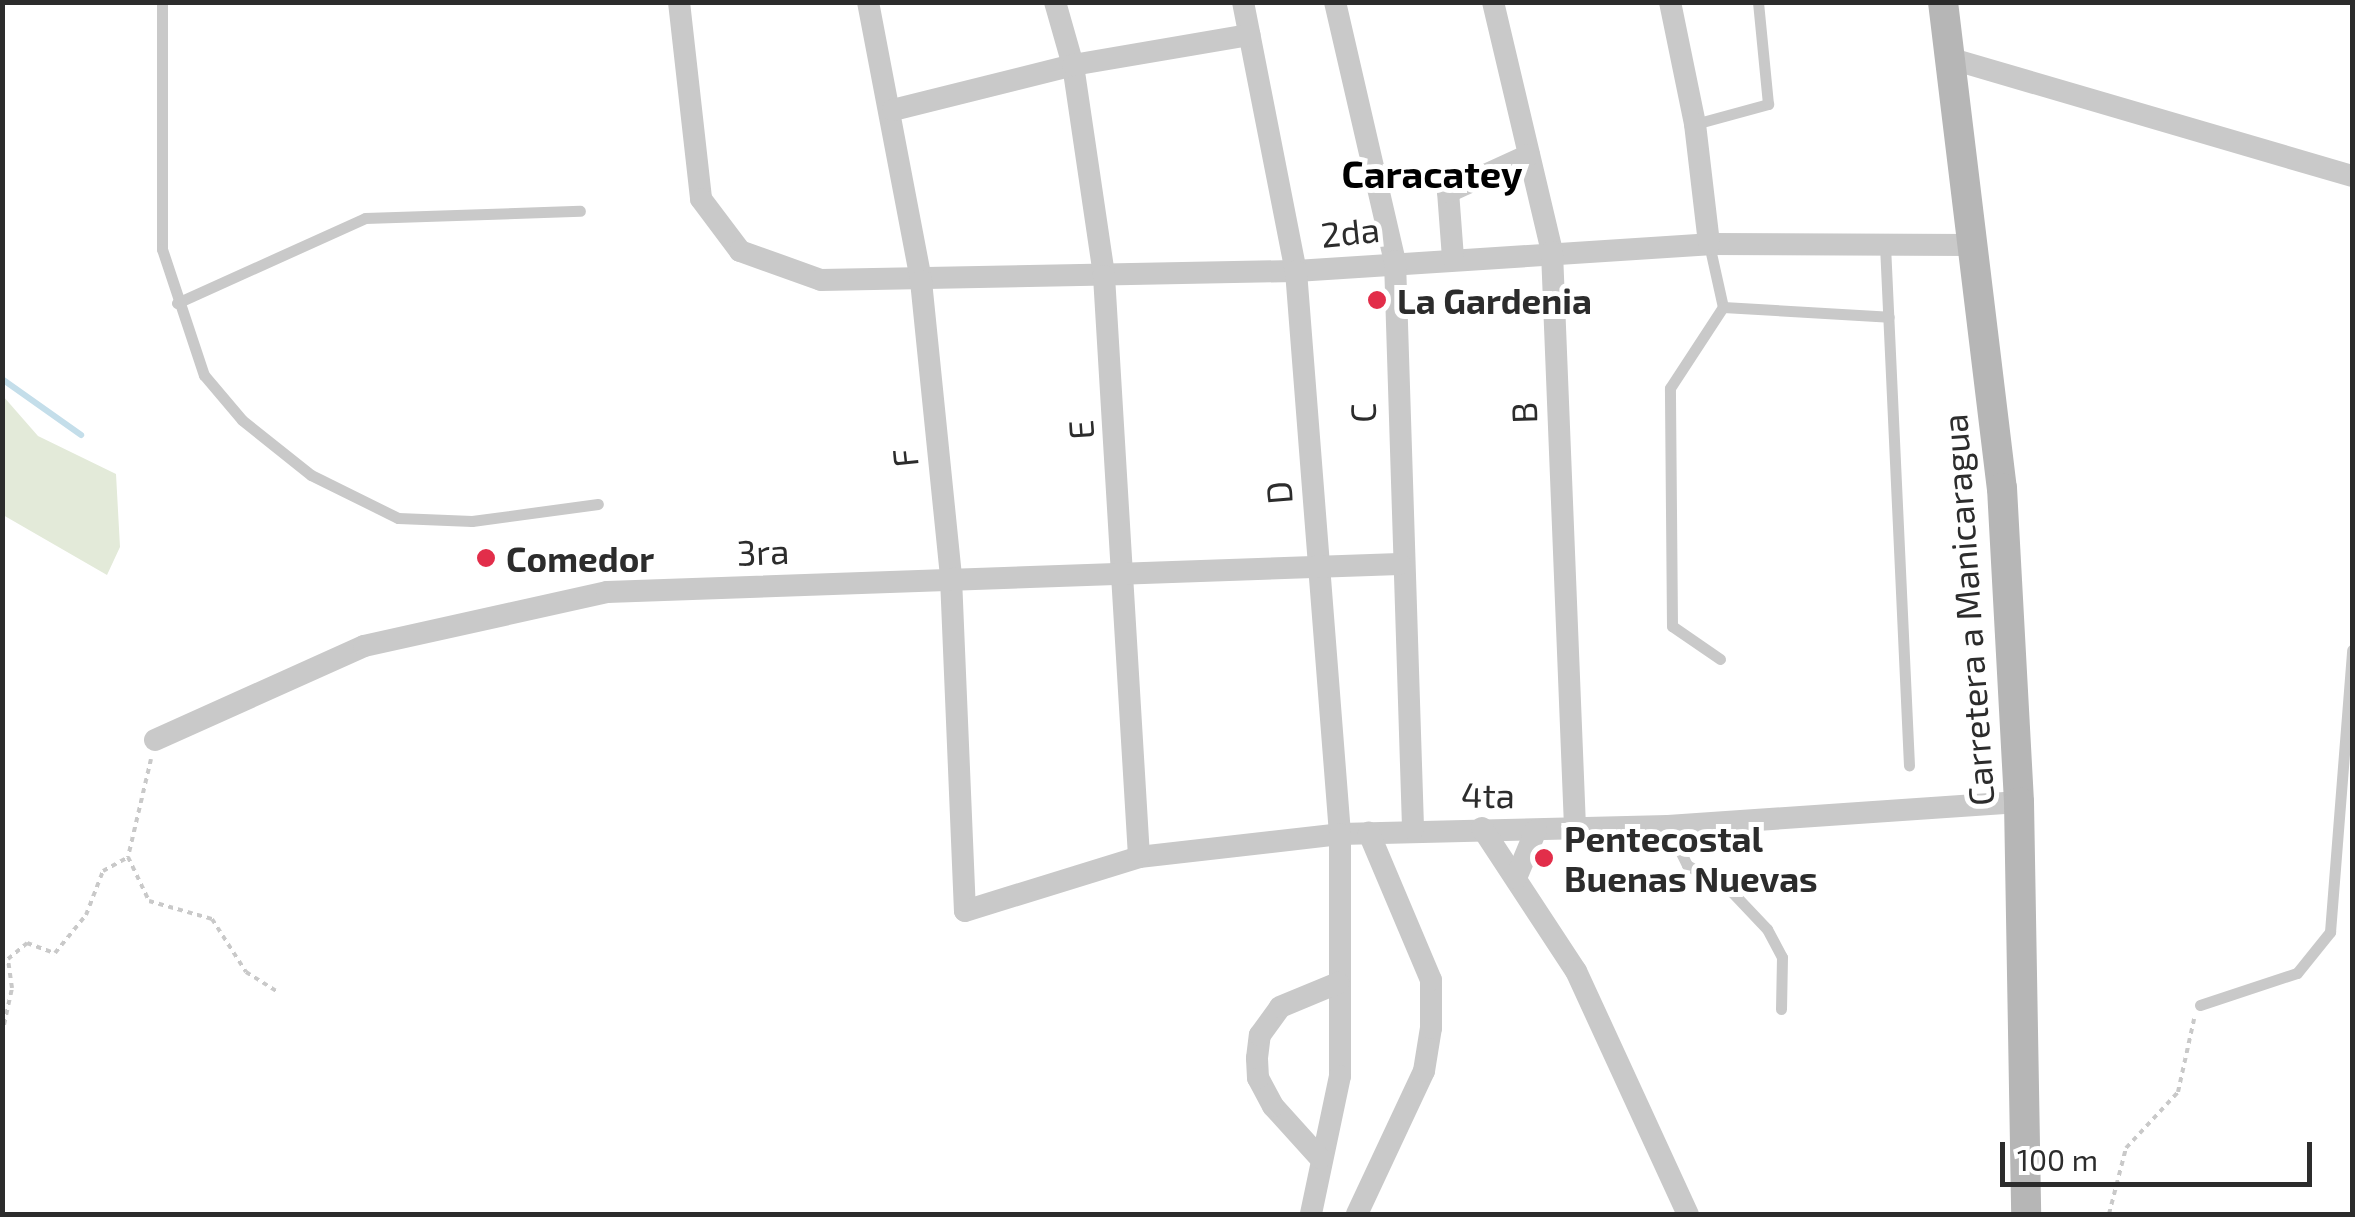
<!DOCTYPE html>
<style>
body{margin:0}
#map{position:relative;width:2355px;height:1217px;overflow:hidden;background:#fff;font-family:"Exo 2",sans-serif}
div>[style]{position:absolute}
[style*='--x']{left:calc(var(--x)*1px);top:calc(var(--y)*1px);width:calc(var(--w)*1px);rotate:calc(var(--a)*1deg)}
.green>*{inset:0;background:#e3ead9}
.stream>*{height:6px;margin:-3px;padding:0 3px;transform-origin:3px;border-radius:3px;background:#c4deea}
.path>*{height:4px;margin-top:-2px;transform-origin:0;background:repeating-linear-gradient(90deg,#c9c9c9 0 5px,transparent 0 10px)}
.lane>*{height:11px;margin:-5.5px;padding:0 5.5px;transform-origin:5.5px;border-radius:5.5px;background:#c9c9c9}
.street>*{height:22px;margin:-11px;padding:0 11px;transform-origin:11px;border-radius:11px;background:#c9c9c9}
.secondary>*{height:30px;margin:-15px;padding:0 15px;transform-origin:15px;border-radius:15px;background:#b6b6b6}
.dots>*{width:28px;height:28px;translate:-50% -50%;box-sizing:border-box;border:5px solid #fff;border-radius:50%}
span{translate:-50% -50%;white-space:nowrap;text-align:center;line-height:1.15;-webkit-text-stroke:10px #fff;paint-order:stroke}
.street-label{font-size:35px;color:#2c2c2c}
.poi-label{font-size:35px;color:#2c2c2c;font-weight:700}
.left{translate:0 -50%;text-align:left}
.neighbourhood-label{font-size:38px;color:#000;font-weight:700}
.frame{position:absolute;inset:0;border:5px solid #2c2c2c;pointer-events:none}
.scale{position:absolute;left:2000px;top:1142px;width:312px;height:45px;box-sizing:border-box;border:5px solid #2c2c2c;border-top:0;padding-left:12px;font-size:30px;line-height:35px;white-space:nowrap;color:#2c2c2c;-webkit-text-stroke:8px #fff;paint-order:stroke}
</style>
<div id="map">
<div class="green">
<i style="clip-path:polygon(3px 396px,38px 436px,116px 474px,120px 547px,107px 575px,3px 515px)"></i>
</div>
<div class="stream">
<i style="--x:2;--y:379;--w:97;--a:35.3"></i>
</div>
<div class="path">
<i style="--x:151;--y:759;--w:101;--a:103.2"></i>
<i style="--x:128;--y:857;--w:49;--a:64.5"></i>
<i style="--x:149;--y:901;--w:66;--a:15.9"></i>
<i style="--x:212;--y:919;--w:63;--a:57.3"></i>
<i style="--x:246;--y:972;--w:36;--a:32"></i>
<i style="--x:2;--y:1034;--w:47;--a:-77.7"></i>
<i style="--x:12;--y:988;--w:29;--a:-98"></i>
<i style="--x:8;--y:959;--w:25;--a:-40"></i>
<i style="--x:27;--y:943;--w:30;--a:20"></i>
<i style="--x:55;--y:953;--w:49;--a:-50.8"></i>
<i style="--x:86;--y:915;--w:47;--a:-68.9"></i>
<i style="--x:103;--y:871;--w:29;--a:-29"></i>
<i style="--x:2109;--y:1214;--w:68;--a:-75.6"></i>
<i style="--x:2126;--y:1148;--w:76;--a:-47.1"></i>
<i style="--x:2178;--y:1092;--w:75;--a:-77.6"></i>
</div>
<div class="lane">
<i style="--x:162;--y:2;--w:247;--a:90"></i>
<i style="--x:162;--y:249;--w:133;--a:71.6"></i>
<i style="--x:204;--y:375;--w:59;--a:49.8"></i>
<i style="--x:242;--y:420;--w:88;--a:38.6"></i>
<i style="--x:311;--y:475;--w:97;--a:26.3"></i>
<i style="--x:398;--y:518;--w:74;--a:2.3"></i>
<i style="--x:472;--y:521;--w:127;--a:-7.7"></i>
<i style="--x:1695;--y:124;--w:76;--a:-15.3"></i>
<i style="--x:1768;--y:104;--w:102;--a:-95.6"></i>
<i style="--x:1709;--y:244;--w:65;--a:77.5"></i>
<i style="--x:1885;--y:245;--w:521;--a:87.36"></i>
<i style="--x:177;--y:303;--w:206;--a:-24.3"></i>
<i style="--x:365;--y:218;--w:215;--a:-1.9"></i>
<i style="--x:1720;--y:659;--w:58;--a:-145.5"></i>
<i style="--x:1672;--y:626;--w:238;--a:-90.5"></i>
<i style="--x:1670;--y:388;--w:97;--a:-56.8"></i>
<i style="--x:1723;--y:307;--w:166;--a:3.4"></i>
<i style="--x:1668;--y:826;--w:43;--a:64"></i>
<i style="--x:1687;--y:865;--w:50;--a:30.2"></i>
<i style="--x:1730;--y:890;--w:54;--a:46.5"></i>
<i style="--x:1767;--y:929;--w:32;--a:62"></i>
<i style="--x:1782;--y:957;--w:52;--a:91.1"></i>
<i style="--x:2200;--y:1005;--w:102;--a:-18.3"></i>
<i style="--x:2297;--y:973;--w:53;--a:-51.2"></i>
<i style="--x:2330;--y:932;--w:283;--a:-85.5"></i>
</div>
<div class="street">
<i style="--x:679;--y:2;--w:198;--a:83.6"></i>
<i style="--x:701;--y:199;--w:65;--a:53.1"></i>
<i style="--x:740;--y:251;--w:86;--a:19.7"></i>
<i style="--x:821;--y:280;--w:475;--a:-1.1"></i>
<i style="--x:1296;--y:271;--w:414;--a:-3.7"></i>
<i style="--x:1709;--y:244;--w:263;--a:0.2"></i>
<i style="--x:868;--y:2;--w:284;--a:79.2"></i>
<i style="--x:921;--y:281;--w:299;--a:84.2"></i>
<i style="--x:951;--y:578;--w:333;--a:87.6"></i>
<i style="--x:965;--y:911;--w:182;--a:-17.2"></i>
<i style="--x:1139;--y:857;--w:202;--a:-6.5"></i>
<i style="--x:1340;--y:834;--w:328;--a:-1.4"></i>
<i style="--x:1668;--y:826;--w:352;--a:-3.9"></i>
<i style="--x:1055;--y:2;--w:66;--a:74.1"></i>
<i style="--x:1073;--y:65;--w:213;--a:81.6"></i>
<i style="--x:1104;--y:276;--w:582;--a:86.55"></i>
<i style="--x:1243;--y:2;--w:274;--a:78.9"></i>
<i style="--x:1296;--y:271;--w:565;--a:85.53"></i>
<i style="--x:1340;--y:834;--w:242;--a:90"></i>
<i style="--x:1340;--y:1076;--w:141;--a:101.9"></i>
<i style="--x:1335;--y:2;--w:266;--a:77"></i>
<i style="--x:1395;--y:261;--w:568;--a:88.18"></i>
<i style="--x:1493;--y:2;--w:257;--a:76.7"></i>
<i style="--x:1552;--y:252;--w:576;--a:87.71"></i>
<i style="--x:1670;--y:2;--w:125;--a:78.4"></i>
<i style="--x:1695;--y:124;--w:121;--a:83.3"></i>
<i style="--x:1952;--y:59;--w:417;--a:16.3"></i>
<i style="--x:893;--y:110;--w:186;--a:-14"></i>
<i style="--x:1073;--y:65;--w:179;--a:-9.7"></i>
<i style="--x:1453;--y:258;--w:66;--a:-94.3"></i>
<i style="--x:1448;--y:192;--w:89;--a:-24.6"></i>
<i style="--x:155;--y:740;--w:229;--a:-24.2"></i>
<i style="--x:364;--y:646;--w:249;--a:-12.5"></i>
<i style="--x:607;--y:592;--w:793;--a:-2.02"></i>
<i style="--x:1482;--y:828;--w:171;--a:56.7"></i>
<i style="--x:1576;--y:971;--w:268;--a:65.3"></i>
<i style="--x:1516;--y:878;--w:52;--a:-67.4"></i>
<i style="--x:1320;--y:1158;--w:70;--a:-132.1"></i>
<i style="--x:1273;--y:1106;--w:32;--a:-118"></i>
<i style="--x:1258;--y:1078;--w:20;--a:-93"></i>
<i style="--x:1257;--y:1058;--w:23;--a:-83"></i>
<i style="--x:1260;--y:1035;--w:34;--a:-54"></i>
<i style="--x:1280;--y:1007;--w:63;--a:-22.5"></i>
<i style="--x:1357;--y:1214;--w:158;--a:-64.9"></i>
<i style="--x:1424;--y:1071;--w:44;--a:-80.8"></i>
<i style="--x:1431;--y:1028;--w:48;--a:-90"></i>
<i style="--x:1431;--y:980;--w:160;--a:-112.9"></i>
</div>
<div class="secondary">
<i style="--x:1943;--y:2;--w:490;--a:83.1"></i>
<i style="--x:2002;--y:488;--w:314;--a:86.9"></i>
<i style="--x:2019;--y:802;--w:412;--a:89"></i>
</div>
<div class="dots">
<i style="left:1377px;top:300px;background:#e22e4a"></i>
<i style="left:486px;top:558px;background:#e22e4a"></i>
<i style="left:1544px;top:858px;background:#e22e4a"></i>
</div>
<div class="street-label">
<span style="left:1350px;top:231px;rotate:-6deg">2da</span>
<span style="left:1362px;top:413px;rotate:-91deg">C</span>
<span style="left:1523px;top:413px;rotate:-92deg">B</span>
<span style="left:1080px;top:430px;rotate:-94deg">E</span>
<span style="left:904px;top:458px;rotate:-96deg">F</span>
<span style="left:1278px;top:493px;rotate:-95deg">D</span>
<span style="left:763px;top:551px;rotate:-2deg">3ra</span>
<span style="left:1967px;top:610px;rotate:-94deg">Carretera a Manicaragua</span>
<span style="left:1488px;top:794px;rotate:1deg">4ta</span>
</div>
<div class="poi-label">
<span class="left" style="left:1397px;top:300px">La Gardenia</span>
<span class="left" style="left:506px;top:558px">Comedor</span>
<span class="left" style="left:1564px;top:858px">Pentecostal<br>Buenas Nuevas</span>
</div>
<div class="neighbourhood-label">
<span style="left:1432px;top:174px">Caracatey</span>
</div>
<div class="frame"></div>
<div class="scale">100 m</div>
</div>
